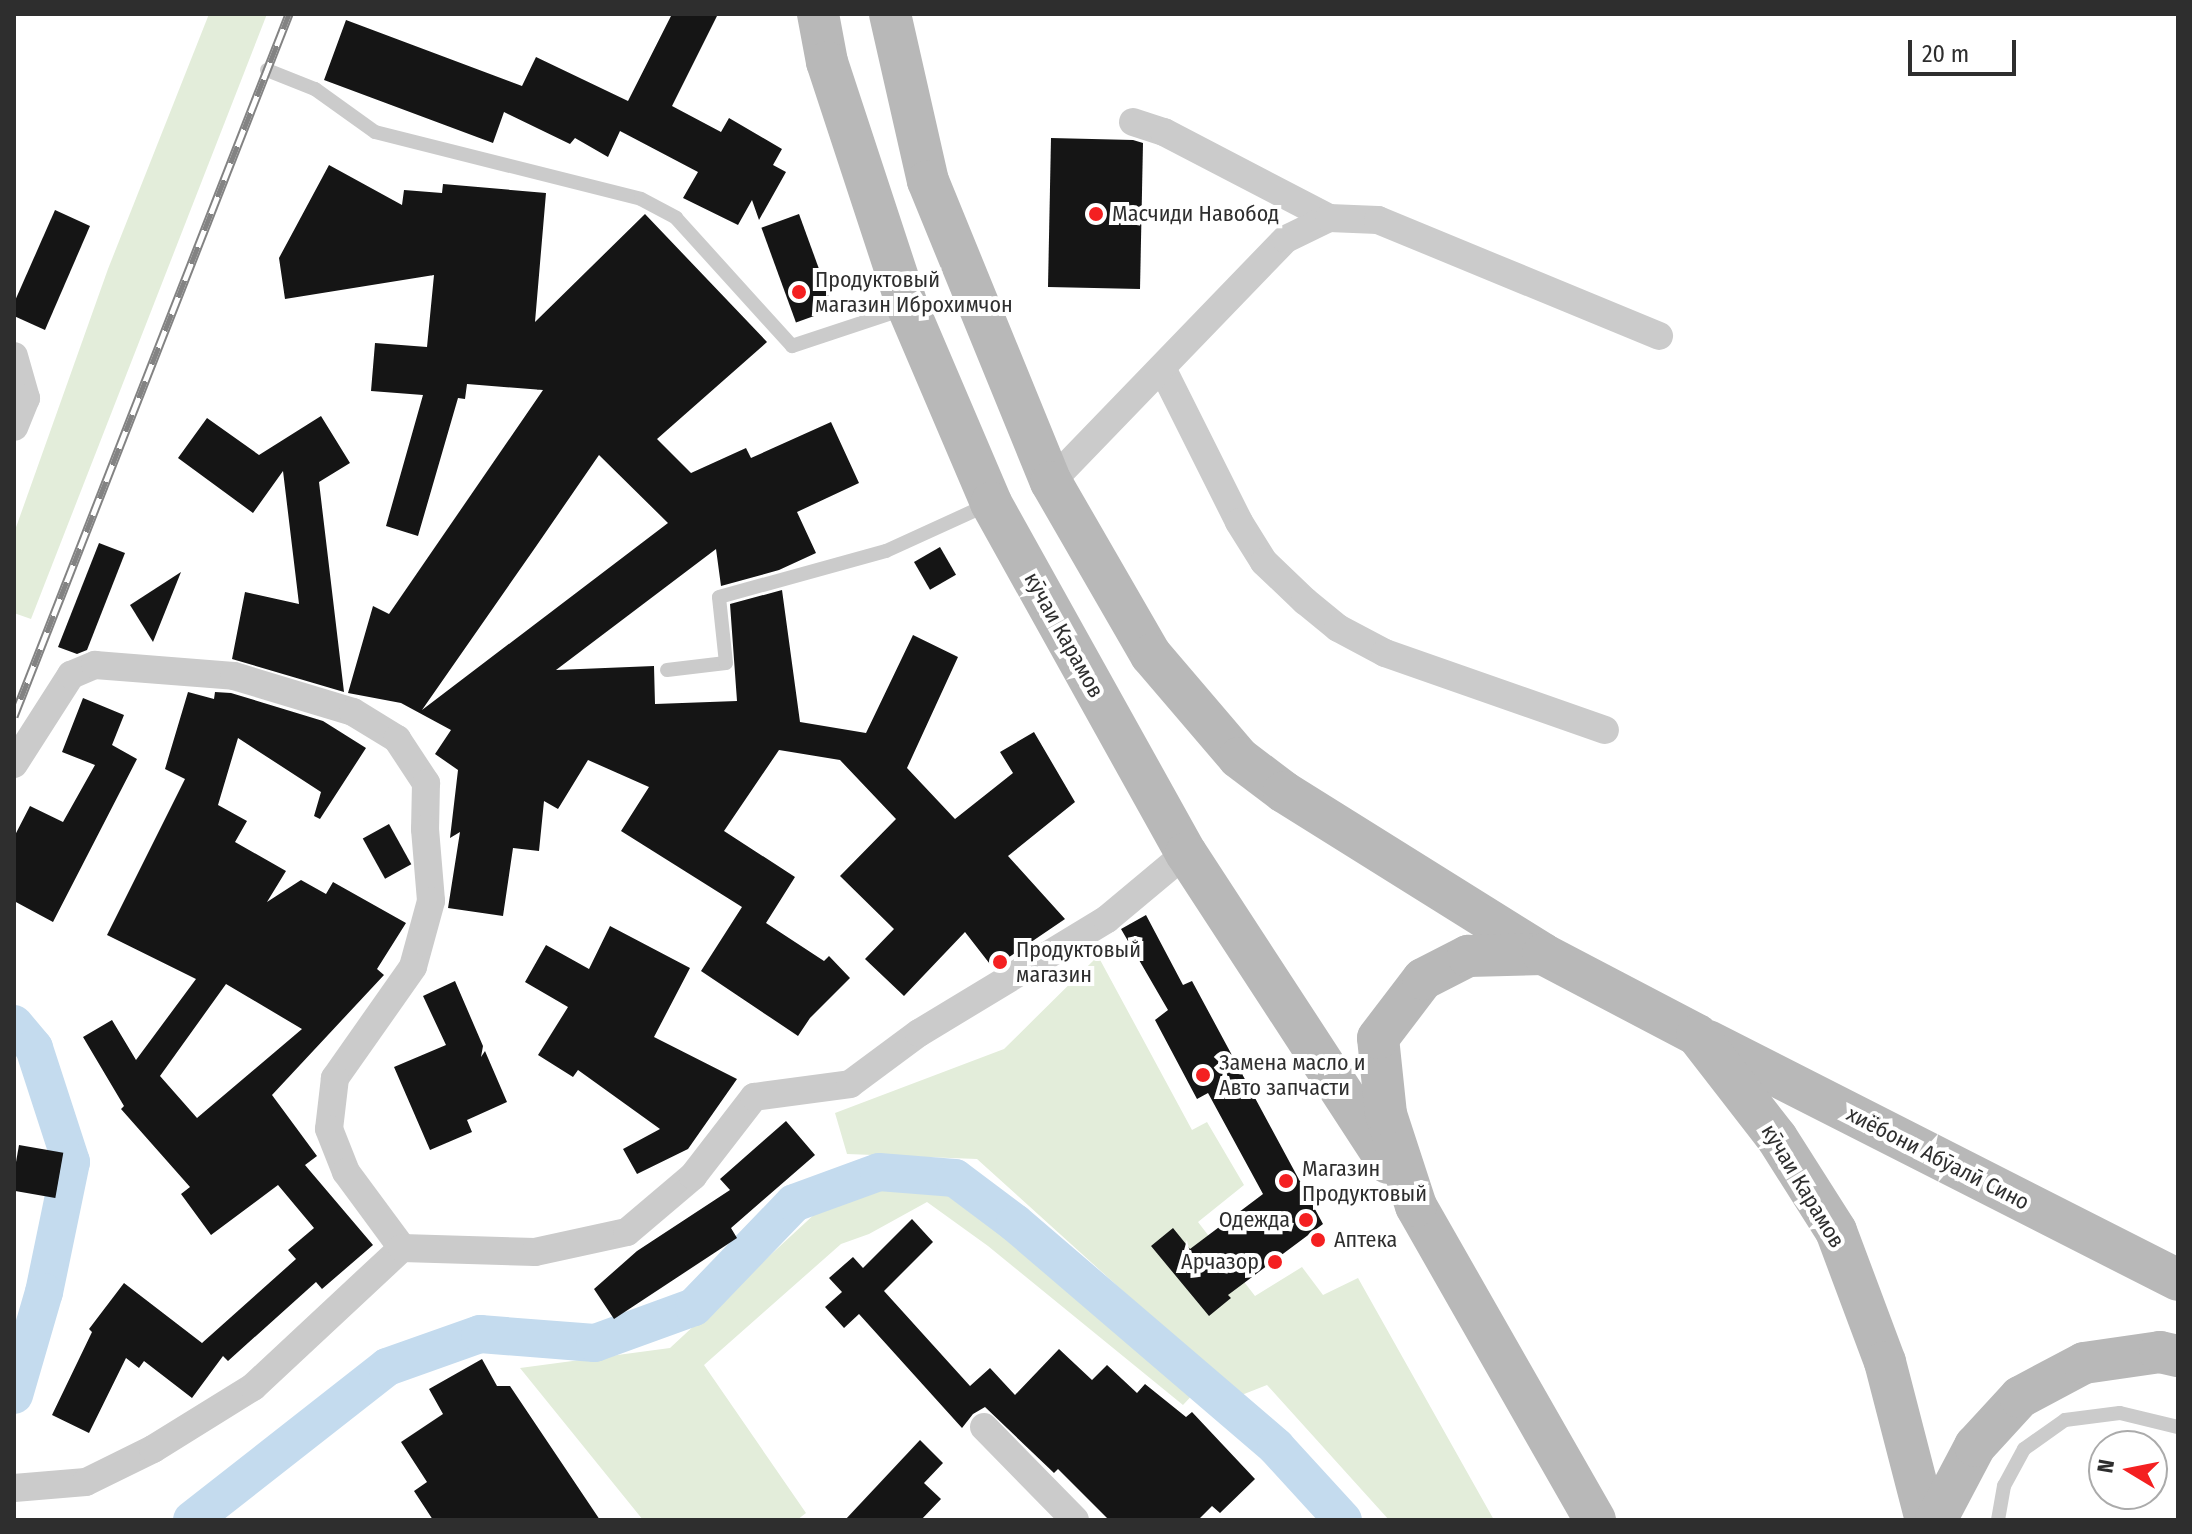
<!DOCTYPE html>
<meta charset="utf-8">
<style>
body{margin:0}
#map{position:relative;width:2192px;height:1534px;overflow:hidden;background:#fff;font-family:"Fira Sans Condensed",sans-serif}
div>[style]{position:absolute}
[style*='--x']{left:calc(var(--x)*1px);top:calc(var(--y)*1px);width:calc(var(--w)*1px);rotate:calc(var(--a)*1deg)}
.green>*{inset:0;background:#e3edda}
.canal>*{height:38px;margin:-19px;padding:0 19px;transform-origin:19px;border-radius:19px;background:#c4dbee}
.building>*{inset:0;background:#151515;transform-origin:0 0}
.lane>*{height:14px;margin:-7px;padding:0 7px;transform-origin:7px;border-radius:7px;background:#cbcbcb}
.street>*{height:28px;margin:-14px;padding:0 14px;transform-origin:14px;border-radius:14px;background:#cbcbcb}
.secondary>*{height:42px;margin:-21px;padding:0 21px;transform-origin:21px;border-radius:21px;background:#b8b8b8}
.rail>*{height:9px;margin-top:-4.5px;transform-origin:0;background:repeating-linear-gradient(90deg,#fff 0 18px,#838383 0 36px);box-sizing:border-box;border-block:2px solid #838383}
.dots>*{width:22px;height:22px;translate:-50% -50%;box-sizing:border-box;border:4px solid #fff;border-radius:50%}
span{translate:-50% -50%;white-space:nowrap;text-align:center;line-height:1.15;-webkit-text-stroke:8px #fff;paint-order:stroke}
.poi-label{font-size:22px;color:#2e2e2e}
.left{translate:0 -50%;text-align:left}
.right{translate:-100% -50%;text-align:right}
.street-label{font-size:22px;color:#2e2e2e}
.frame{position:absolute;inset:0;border:16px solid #2e2e2e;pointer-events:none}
.north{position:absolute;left:2088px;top:1430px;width:80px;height:80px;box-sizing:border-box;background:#fff;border:2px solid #ababab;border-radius:50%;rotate:280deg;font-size:22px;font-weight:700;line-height:32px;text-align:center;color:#2e2e2e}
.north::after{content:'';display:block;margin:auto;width:28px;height:36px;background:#f42021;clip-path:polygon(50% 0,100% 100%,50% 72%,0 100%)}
.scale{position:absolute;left:1908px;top:40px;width:108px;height:36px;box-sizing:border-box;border:4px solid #2e2e2e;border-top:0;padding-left:10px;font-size:24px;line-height:28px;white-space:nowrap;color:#2e2e2e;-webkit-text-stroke:6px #fff;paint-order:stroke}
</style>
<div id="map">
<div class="green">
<i style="clip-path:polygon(209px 14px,267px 14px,31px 619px,14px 613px,14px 533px,108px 269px)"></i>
<i style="clip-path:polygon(1098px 956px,1192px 1130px,1207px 1122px,1244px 1185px,1198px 1222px,1255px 1296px,1302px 1267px,1323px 1295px,1358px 1278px,1494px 1520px,1389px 1520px,1267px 1385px,1239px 1396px,977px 1159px,847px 1154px,835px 1113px,1004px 1049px)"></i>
<i style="clip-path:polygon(881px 1187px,947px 1187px,1097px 1305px,1197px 1390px,1183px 1405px,988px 1246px,927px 1202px,869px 1234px,841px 1244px,704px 1365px,806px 1513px,797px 1520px,643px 1520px,520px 1368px,670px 1348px,819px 1210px)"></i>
</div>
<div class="canal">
<i style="--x:14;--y:1024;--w:31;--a:50"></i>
<i style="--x:34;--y:1048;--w:120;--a:72"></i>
<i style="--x:71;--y:1162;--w:133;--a:101.7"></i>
<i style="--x:44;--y:1292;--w:107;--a:106.2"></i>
<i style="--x:192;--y:1520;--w:248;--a:-38.1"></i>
<i style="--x:387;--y:1367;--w:99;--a:-19.5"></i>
<i style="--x:480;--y:1334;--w:115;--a:4.5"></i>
<i style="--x:595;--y:1343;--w:105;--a:-20"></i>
<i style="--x:694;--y:1307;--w:144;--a:-46.1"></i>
<i style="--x:794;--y:1203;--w:90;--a:-20"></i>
<i style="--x:879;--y:1172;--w:76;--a:4.5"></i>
<i style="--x:955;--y:1178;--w:75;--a:36.9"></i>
<i style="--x:1015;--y:1223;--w:344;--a:40.6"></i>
<i style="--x:1276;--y:1447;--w:99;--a:47.5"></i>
</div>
<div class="building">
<i style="clip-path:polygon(672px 14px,718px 14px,672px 106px,721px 132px,729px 118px,782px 149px,773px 165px,786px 172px,759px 220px,752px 200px,738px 225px,683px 198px,698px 172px,620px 131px,608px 157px,575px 138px,570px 144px,504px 112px,493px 143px,324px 80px,346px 20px,522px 86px,536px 57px,628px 101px)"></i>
<i style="clip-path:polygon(1051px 138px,1133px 140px,1143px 143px,1140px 289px,1048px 287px)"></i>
<i style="clip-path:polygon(evenodd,329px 165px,402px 205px,404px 190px,442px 193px,443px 184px,546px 193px,535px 322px,645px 214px,767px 342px,657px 439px,691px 473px,746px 448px,751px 458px,831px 422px,859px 483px,797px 512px,816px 553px,779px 570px,721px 586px,716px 549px,556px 670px,654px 666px,655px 704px,737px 701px,730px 604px,782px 590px,800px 722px,866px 733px,913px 635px,958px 657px,907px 768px,955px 819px,1013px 773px,1000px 752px,1034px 732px,1075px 802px,1008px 856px,1065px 919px,993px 968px,965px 932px,904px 996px,865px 959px,894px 929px,840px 876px,896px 819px,840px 760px,779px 750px,724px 831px,795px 877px,766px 923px,824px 961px,829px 956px,850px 978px,810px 1018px,798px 1036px,701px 971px,742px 907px,621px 831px,649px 787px,588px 760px,558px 809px,544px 801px,539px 851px,513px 848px,503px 916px,448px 908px,460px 832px,450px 838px,458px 770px,435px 754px,451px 730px,401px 703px,348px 693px,373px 606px,389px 614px,543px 390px,467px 384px,465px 399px,458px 398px,418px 536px,386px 526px,423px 395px,371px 391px,375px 343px,427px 347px,434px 275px,285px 299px,279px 258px,329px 165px,599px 455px,668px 523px,422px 710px,537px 545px,599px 455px)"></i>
<i style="clip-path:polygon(55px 210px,90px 226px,45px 330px,14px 316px,14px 303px)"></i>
<i style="left:799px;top:214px;width:101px;height:40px;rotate:70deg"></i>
<i style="clip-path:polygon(321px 416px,350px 463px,319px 482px,344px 692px,232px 659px,245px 592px,299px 604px,283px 471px,253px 513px,178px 458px,207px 418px,259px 455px)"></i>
<i style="clip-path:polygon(99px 543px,125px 553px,87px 650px,77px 654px,58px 647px)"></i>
<i style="left:940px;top:547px;width:32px;height:30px;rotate:60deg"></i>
<i style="clip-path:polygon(181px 572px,153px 642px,130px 605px)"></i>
<i style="clip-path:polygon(evenodd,188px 692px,214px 699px,215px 692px,231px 693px,323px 721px,366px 748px,320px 819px,314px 816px,321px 792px,238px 738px,218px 805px,247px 821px,235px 842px,286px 871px,267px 902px,301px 880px,326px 894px,333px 882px,406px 923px,377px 969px,384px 975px,272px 1095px,317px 1156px,305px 1165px,373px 1245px,322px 1289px,316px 1282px,228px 1361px,223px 1356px,192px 1398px,144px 1361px,139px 1368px,126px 1358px,89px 1433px,52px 1415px,92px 1332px,89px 1329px,124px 1283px,202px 1343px,296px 1259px,288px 1250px,314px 1228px,278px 1185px,211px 1235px,181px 1194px,190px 1187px,121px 1109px,124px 1106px,83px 1037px,112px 1020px,136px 1060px,196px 979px,107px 935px,185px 779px,165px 769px,188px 692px,226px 984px,302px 1029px,197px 1118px,160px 1076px,226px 984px)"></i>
<i style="clip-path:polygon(83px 698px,124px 715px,112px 745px,137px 759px,53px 922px,14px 901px,14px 837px,30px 806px,63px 822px,95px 765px,62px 752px)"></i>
<i style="left:389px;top:824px;width:46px;height:30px;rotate:61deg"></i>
<i style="clip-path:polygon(1146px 915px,1183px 985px,1192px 981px,1323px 1224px,1228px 1295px,1231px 1298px,1209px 1316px,1151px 1246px,1173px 1228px,1190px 1249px,1263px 1194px,1208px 1093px,1197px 1099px,1155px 1020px,1168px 1010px,1121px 929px)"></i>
<i style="clip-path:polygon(610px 926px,690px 968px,654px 1037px,737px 1079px,688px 1149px,637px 1174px,623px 1149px,660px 1129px,578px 1070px,573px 1077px,538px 1055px,568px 1007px,525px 982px,546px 945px,589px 969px)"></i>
<i style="clip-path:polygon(455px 981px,483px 1046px,481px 1057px,485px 1051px,507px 1102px,467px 1120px,472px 1132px,430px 1150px,394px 1067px,446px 1045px,423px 996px)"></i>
<i style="clip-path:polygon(786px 1121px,815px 1155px,731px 1228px,737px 1238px,614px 1319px,594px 1289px,637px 1251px,730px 1190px,720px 1179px)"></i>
<i style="left:19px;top:1145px;width:45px;height:46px;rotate:10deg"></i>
<i style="clip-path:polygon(912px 1219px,933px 1242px,884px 1291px,970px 1386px,990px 1368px,1015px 1395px,1059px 1349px,1092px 1380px,1107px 1365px,1137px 1393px,1145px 1384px,1186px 1417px,1192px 1412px,1255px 1479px,1220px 1513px,1212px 1506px,1198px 1520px,1109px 1520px,1058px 1469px,1054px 1473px,985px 1407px,973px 1414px,962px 1428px,859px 1314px,844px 1328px,825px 1307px,842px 1292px,829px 1278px,853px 1257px,863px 1268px)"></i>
<i style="clip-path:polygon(482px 1359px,497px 1386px,510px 1386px,600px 1520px,433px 1520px,414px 1491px,427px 1482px,401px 1442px,443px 1414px,429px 1389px)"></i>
<i style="clip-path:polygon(920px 1440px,943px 1463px,924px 1483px,941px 1499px,921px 1520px,845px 1520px)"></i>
</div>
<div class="lane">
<i style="--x:267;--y:70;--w:52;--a:21.6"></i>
<i style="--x:315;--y:89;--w:74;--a:35.6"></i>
<i style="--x:375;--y:132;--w:274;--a:14.1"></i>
<i style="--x:641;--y:199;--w:40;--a:28"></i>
<i style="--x:676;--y:218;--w:173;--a:47.8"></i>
<i style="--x:792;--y:346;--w:118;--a:-18.3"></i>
<i style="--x:667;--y:670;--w:59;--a:-6.8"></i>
<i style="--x:726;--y:663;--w:66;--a:-96.1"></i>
<i style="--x:719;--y:597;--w:173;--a:-15.4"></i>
<i style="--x:886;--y:551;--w:111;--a:-24.5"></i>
<i style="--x:1998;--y:1520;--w:35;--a:-80"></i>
<i style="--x:2004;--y:1486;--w:42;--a:-61.6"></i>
<i style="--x:2024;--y:1449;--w:50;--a:-35.3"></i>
<i style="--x:2065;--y:1420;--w:55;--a:-7.3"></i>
<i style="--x:2120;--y:1413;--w:60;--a:13.6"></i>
</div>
<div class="street">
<i style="--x:1133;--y:122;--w:33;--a:18"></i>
<i style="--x:1164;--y:132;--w:186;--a:27.5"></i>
<i style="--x:14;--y:356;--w:44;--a:74.1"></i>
<i style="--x:26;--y:398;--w:31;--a:112"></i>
<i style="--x:1163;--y:370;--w:170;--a:63.4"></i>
<i style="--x:1239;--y:522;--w:47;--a:58"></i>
<i style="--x:1264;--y:562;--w:57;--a:43.6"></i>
<i style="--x:1305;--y:601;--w:43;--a:39.3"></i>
<i style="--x:1338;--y:628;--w:53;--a:28"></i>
<i style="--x:1385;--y:653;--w:233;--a:19.3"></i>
<i style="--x:1051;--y:482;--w:338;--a:-46"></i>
<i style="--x:1286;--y:239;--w:48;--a:-26"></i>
<i style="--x:1329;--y:218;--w:49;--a:2.3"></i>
<i style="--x:1378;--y:220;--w:304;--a:22.4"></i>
<i style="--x:14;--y:764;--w:106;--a:-57.4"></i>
<i style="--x:71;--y:675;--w:26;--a:-23"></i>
<i style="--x:95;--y:665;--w:139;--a:4.5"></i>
<i style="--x:234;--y:676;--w:124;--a:16.8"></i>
<i style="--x:353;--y:712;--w:52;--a:31.5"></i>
<i style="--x:397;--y:739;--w:53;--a:56.6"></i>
<i style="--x:426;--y:783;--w:46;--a:91.2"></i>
<i style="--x:425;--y:829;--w:72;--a:85.2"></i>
<i style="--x:431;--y:901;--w:68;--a:105.3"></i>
<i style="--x:413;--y:967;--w:136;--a:125.1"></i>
<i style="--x:335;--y:1078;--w:51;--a:96.7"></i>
<i style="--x:329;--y:1129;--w:46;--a:68.4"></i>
<i style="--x:346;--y:1172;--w:94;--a:53.6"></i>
<i style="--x:984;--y:1427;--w:130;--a:45.6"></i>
<i style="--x:14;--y:1488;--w:72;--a:-4.8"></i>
<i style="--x:86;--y:1482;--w:75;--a:-26.2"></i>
<i style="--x:153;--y:1449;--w:118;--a:-31.8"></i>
<i style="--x:253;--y:1387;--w:204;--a:-43"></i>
<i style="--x:402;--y:1248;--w:133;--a:1.7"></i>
<i style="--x:535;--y:1252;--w:94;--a:-12.3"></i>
<i style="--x:627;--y:1232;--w:87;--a:-40.3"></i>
<i style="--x:693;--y:1176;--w:100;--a:-52.3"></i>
<i style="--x:754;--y:1097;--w:97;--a:-7.7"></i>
<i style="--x:850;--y:1084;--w:86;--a:-36.5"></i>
<i style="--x:919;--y:1033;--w:220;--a:-31.2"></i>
<i style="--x:1107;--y:919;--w:103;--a:-39.9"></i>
</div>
<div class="secondary">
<i style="--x:818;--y:14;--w:49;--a:79.4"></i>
<i style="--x:827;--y:62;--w:259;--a:71.8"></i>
<i style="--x:908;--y:308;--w:212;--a:66.9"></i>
<i style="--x:991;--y:503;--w:401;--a:60.9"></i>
<i style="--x:1186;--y:853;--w:370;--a:56.9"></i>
<i style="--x:890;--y:14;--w:171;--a:77.2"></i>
<i style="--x:928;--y:181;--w:325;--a:67.8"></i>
<i style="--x:1051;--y:482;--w:200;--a:60"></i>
<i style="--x:1151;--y:655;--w:135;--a:49.5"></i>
<i style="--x:1239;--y:758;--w:56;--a:37.1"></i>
<i style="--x:1284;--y:792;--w:305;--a:32"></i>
<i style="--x:1708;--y:1041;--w:527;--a:26.95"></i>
<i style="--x:1595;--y:1520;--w:361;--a:-119.7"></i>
<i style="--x:1416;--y:1206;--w:97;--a:-108.1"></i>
<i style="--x:1386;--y:1114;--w:76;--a:-96"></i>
<i style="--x:1378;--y:1038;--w:74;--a:-52.7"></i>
<i style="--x:1423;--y:979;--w:51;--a:-27.1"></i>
<i style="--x:1468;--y:956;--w:75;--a:-1.5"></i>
<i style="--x:1543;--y:954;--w:174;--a:27.7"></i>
<i style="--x:1697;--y:1035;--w:130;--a:52.2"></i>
<i style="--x:1777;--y:1138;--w:110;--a:57.6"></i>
<i style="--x:1836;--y:1231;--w:140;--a:69.5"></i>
<i style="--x:1885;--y:1362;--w:163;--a:75.5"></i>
<i style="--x:1936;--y:1520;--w:84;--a:-62.2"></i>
<i style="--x:1975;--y:1446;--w:67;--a:-47.4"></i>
<i style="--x:2020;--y:1397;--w:72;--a:-28"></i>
<i style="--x:2084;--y:1363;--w:77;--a:-8.2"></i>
<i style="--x:2160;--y:1352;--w:18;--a:13"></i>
</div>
<div class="rail">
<i style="--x:14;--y:716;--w:754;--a:-68.61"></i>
</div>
<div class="dots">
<i style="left:1096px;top:214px;background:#f42021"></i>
<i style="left:799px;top:292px;background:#f42021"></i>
<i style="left:1000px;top:962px;background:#f42021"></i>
<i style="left:1203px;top:1075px;background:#f42021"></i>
<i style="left:1286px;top:1181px;background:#f42021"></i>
<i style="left:1306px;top:1220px;background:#f42021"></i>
<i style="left:1318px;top:1240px;background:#f42021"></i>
<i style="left:1275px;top:1262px;background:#f42021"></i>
</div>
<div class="poi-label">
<span class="left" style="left:1112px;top:214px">Масчиди Навобод</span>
<span class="left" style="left:815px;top:292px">Продуктовый<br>магазин Иброхимчон</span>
<span class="left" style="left:1016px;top:962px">Продуктовый<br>магазин</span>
<span class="left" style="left:1219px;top:1075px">Замена масло и<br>Авто запчасти</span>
<span class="left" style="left:1302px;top:1181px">Магазин<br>Продуктовый</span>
<span class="right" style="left:1290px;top:1220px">Одежда</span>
<span class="left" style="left:1334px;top:1240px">Аптека</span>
<span class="right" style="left:1259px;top:1262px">Арчазор</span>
</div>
<div class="street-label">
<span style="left:1064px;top:635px;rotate:61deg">кӯчаи Карамов</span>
<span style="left:1938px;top:1158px;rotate:27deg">хиёбони Абӯалӣ Сино</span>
<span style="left:1803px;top:1186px;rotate:59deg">кӯчаи Карамов</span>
</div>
<div class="frame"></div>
<div class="north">N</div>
<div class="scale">20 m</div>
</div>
